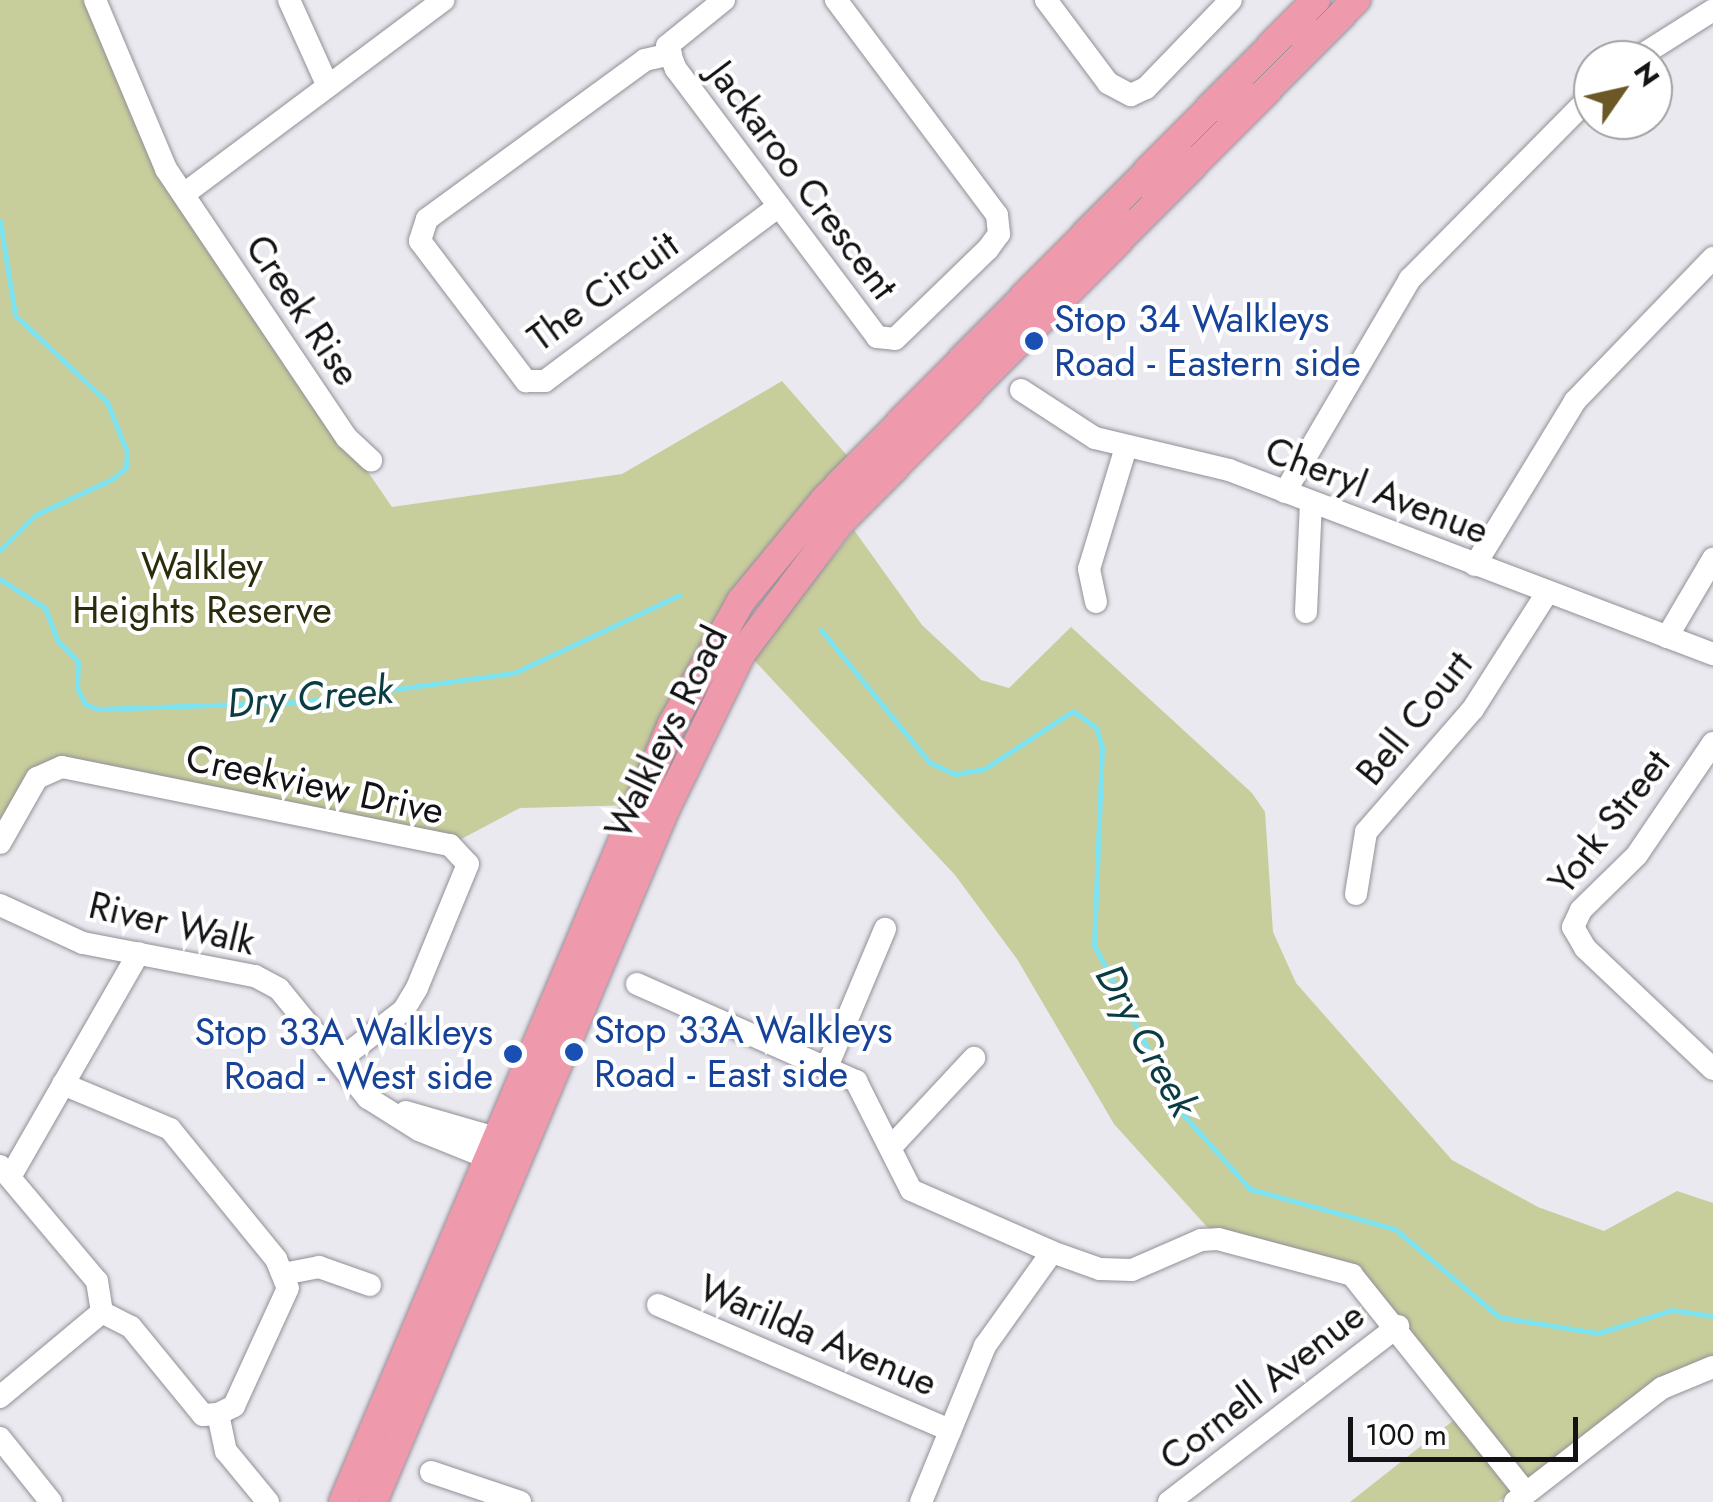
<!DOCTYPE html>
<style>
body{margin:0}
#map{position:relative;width:1713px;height:1502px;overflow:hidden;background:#ebe9f0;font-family:Jost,sans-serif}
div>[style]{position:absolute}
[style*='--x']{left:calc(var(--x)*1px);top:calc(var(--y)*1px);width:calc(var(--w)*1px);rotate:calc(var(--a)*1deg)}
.green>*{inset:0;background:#c8cd9c}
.stream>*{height:5px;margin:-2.5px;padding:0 2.5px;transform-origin:2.5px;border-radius:2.5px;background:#7de3f0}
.roads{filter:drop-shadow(0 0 2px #928f96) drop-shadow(0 0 2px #928f96)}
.minor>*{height:22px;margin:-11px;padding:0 11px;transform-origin:11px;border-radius:11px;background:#fff}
.major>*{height:28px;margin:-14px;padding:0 14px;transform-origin:14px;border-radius:14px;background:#ef99ad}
.dots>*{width:28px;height:28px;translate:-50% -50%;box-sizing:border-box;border:5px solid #fff;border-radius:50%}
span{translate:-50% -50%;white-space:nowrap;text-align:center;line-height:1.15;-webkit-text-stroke:8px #fff;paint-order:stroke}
.street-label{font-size:38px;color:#131214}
.transit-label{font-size:38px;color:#164399}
.left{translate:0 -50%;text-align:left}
.right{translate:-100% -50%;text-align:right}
.park-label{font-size:38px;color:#2a2c0b}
.water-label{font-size:40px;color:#0b3c42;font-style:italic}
.north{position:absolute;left:1573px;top:40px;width:100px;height:100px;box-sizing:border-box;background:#fff;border:2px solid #a1a0a1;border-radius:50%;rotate:56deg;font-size:28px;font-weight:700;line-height:40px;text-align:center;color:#131214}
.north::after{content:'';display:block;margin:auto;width:35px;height:45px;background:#6c5827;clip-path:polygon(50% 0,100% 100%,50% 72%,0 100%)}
.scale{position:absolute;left:1348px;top:1417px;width:230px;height:45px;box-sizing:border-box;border:5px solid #131214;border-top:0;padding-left:12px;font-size:30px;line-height:35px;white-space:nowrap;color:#131214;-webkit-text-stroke:8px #fff;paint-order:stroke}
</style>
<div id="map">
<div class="green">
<i style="clip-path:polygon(0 0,87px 0,164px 174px,392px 507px,622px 474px,782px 381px,857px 467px,728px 622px,638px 805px,520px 808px,450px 845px,62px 767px,37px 778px,0 843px)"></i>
<i style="clip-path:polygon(854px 530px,922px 625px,981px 680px,1009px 688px,1071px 627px,1252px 793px,1265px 812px,1273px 932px,1296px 983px,1452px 1160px,1538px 1207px,1604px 1231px,1677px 1191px,1713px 1203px,1713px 1367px,1526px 1493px,1364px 1283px,1218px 1239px,1114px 1124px,1017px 959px,955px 875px,752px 658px)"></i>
<i style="clip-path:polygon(1454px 1420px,1511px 1492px,1498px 1502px,1350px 1502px)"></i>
</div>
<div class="stream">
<i style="--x:0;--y:221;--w:95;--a:80.9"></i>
<i style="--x:15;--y:315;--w:127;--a:43.4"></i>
<i style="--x:107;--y:402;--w:54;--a:68.2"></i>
<i style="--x:127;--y:452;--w:15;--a:94"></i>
<i style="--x:126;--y:467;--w:18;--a:139"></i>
<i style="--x:112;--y:479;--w:85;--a:154.9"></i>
<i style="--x:35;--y:515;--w:49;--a:135"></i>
<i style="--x:0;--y:579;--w:54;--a:32.8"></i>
<i style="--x:45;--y:608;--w:34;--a:69"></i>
<i style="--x:57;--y:640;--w:30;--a:46"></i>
<i style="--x:78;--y:662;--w:26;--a:92"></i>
<i style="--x:77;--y:688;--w:18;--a:63"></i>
<i style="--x:85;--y:704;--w:14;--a:21"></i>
<i style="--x:98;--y:709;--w:203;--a:-2"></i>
<i style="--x:301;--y:702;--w:215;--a:-7.8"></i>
<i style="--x:514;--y:673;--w:183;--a:-25.2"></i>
<i style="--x:821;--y:630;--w:171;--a:50.7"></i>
<i style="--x:929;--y:762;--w:29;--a:25"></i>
<i style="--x:955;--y:774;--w:29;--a:-10"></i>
<i style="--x:984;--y:769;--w:106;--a:-33.1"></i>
<i style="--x:1073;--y:711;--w:29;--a:36"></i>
<i style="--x:1096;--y:728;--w:20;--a:72"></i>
<i style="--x:1102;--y:747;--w:198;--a:92.3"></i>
<i style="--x:1094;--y:945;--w:187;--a:62.6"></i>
<i style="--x:1180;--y:1111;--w:105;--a:48.1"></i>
<i style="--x:1250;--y:1189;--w:150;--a:15.4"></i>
<i style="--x:1395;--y:1229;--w:136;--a:40.2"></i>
<i style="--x:1499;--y:1317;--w:100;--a:9.2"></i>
<i style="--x:1598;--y:1333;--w:77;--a:-17.3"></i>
<i style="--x:1672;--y:1310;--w:41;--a:8.3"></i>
</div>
<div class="roads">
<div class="minor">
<i style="--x:95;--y:0;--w:183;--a:67.2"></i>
<i style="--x:166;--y:169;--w:324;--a:56.1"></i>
<i style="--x:347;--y:438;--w:33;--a:43"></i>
<i style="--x:289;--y:0;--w:92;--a:65.7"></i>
<i style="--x:724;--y:0;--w:73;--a:141.1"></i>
<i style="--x:667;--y:46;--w:25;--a:69"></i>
<i style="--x:676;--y:69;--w:335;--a:53.1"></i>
<i style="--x:877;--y:337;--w:18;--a:6"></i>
<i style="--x:895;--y:339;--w:129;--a:-44.1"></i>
<i style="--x:988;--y:249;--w:19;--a:-54"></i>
<i style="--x:999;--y:234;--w:19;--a:-96"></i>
<i style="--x:997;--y:215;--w:269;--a:-126.8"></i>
<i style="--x:1046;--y:0;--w:104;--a:53.2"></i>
<i style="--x:1108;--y:83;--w:26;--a:28"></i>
<i style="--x:1131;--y:95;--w:17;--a:-25"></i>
<i style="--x:1146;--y:88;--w:122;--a:-46"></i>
<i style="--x:671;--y:54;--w:27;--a:167"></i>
<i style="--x:645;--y:60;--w:270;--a:143.9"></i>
<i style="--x:427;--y:219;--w:23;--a:108"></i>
<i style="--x:420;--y:241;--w:176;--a:52.9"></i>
<i style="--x:526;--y:381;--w:19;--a:0"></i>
<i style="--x:545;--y:381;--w:292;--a:-36.8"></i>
<i style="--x:1634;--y:60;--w:93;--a:-32.3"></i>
<i style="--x:184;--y:194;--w:324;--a:-36.8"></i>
<i style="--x:1021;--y:390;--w:88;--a:33"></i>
<i style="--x:1095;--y:438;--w:138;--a:13.4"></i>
<i style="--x:1229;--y:470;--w:518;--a:20.82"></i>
<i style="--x:1285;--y:492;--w:247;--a:-59.6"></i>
<i style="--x:1410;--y:279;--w:260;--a:-45.3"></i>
<i style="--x:1475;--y:565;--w:192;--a:-58.6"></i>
<i style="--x:1575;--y:401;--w:199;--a:-46"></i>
<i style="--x:1096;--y:602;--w:34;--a:-102"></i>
<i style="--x:1089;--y:569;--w:127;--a:-73.1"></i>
<i style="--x:1306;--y:612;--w:110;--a:-87.4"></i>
<i style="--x:1667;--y:637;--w:91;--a:-59.5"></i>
<i style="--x:1713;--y:743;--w:135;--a:124.2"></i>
<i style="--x:1637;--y:855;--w:78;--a:135.5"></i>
<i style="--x:1581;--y:910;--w:19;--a:115"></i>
<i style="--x:1573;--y:927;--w:24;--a:60"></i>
<i style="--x:1585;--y:948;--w:176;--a:43.4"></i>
<i style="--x:0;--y:843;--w:75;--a:-60.4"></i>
<i style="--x:37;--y:778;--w:27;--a:-24"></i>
<i style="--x:62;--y:767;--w:396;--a:11.4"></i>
<i style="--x:450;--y:845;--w:26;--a:47"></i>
<i style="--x:468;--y:864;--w:134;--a:112.4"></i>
<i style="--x:417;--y:988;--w:26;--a:121"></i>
<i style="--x:404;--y:1010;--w:83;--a:142.3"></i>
<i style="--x:1356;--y:894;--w:63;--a:-80.8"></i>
<i style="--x:1366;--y:832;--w:163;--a:-49"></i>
<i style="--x:1473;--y:709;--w:138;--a:-57.5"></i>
<i style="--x:0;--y:905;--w:91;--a:24.6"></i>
<i style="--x:83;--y:943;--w:175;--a:10.9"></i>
<i style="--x:255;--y:976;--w:27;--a:28"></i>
<i style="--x:279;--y:989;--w:141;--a:50.8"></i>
<i style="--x:368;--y:1098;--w:60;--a:32.1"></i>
<i style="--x:419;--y:1130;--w:91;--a:22"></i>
<i style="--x:637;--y:984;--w:240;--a:23.9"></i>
<i style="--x:856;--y:1081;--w:122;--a:63.2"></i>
<i style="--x:911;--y:1190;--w:154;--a:23.7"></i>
<i style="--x:1052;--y:1252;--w:51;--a:19.5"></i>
<i style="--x:1100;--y:1269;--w:32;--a:2"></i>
<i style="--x:1132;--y:1270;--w:75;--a:-23.5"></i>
<i style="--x:1201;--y:1240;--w:17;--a:-3"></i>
<i style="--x:1218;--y:1239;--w:139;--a:15"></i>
<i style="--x:1352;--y:1275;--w:279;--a:51.4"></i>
<i style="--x:827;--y:1067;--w:150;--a:-67.2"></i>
<i style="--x:63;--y:1084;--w:116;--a:22.8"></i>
<i style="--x:170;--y:1129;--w:168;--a:50.8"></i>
<i style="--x:276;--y:1259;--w:31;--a:68"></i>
<i style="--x:288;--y:1288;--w:130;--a:114.6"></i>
<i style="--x:234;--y:1406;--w:18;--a:153"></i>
<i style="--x:218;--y:1414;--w:15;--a:176"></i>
<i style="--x:203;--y:1415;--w:114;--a:-129.3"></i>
<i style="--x:131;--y:1327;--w:33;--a:-153"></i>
<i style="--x:406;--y:1112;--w:108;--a:16.1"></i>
<i style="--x:891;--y:1147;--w:122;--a:-47"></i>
<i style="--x:0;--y:1166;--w:150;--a:49.9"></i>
<i style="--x:97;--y:1281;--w:31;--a:81"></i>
<i style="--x:102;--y:1312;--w:133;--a:140.2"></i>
<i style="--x:10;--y:1177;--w:258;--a:-60.1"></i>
<i style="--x:283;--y:1274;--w:37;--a:-11"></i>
<i style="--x:319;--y:1267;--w:54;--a:19.4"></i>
<i style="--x:658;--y:1305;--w:318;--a:23.2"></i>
<i style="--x:218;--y:1414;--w:38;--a:78"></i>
<i style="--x:226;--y:1451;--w:66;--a:50.5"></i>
<i style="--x:0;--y:1438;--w:82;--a:51.4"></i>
<i style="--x:431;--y:1472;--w:94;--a:18.6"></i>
<i style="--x:921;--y:1502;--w:169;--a:-67.7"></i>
<i style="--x:985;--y:1346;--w:115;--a:-54.5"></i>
<i style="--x:1169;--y:1502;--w:289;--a:-37.5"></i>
<i style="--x:1515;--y:1502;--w:186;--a:-37.8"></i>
<i style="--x:1662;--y:1388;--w:55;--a:-22.4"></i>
</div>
<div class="major">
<i style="--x:343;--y:1502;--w:845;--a:-67.08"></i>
<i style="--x:672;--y:724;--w:141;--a:-60.7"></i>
<i style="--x:741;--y:601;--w:132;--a:-50.5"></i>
<i style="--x:825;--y:499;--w:700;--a:-45.46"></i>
<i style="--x:373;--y:1502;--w:753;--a:-67.11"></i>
<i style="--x:666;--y:808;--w:171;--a:-64"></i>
<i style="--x:741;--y:654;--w:161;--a:-53.1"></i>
<i style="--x:838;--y:525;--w:738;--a:-45.38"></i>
</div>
</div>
<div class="dots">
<i style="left:1034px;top:341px;background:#1a4fb4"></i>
<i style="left:574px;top:1052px;background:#1a4fb4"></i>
<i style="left:513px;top:1054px;background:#1a4fb4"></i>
</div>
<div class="street-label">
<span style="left:803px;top:180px;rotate:53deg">Jackaroo Crescent</span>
<span style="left:603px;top:291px;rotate:-36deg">The Circuit</span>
<span style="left:303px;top:310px;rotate:56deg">Creek Rise</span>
<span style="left:1377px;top:490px;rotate:21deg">Cheryl Avenue</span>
<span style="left:1414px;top:718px;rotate:-51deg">Bell Court</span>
<span style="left:666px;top:732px;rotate:-64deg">Walkleys Road</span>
<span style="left:315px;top:784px;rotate:12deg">Creekview Drive</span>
<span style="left:1609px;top:822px;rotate:-52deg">York Street</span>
<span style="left:172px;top:923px;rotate:13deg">River Walk</span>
<span style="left:818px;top:1335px;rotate:23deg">Warilda Avenue</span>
<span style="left:1262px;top:1386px;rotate:-38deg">Cornell Avenue</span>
</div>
<div class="transit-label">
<span class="left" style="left:1054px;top:341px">Stop 34 Walkleys<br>Road - Eastern side</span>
<span class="left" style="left:594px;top:1052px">Stop 33A Walkleys<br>Road - East side</span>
<span class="right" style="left:493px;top:1054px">Stop 33A Walkleys<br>Road - West side</span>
</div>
<div class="park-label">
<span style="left:202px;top:588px">Walkley<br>Heights Reserve</span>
</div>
<div class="water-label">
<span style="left:310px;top:696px;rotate:-5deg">Dry Creek</span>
<span style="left:1147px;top:1040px;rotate:61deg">Dry Creek</span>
</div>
<div class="north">N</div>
<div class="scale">100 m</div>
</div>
